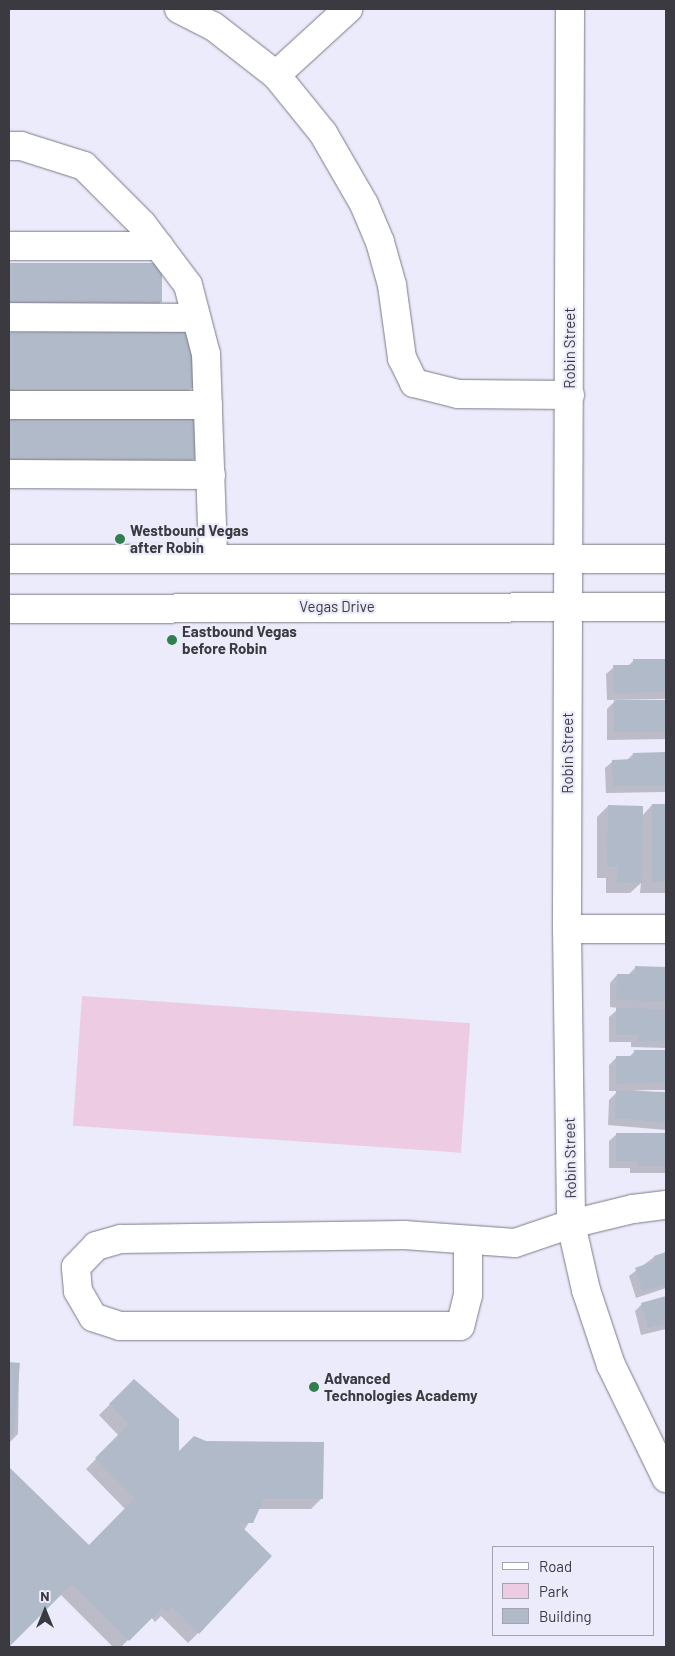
<!DOCTYPE html>
<style>
body{margin:0}
#map{position:relative;width:675px;height:1656px;overflow:hidden;background:#ebebfb;font-family:Barlow,sans-serif}
div>[style]{position:absolute}
[style*='--x']{left:calc(var(--x)*1px);top:calc(var(--y)*1px);width:calc(var(--w)*1px);rotate:calc(var(--a)*1deg)}
.green>*{inset:0;background:#edcbe2;transform-origin:0 0}
.shadow>*{inset:0;background:#0003}
.building>*{inset:0;background:#b1bac8;transform-origin:0 0}
.roads{filter:drop-shadow(0 0 1px #7a7a89) drop-shadow(0 0 1px #7a7a89)}
.minor>*{height:28px;margin:-14px;padding:0 14px;transform-origin:14px;border-radius:14px;background:#fff}
.major>*{height:28px;margin:-14px;padding:0 14px;transform-origin:14px;border-radius:14px;background:#fff}
.dots>*{width:14px;height:14px;translate:-50% -50%;box-sizing:border-box;border:2px solid #ebebfb;border-radius:50%}
span{translate:-50% -50%;white-space:nowrap;text-align:center;line-height:1.15;-webkit-text-stroke:4.5px #ebebfb;paint-order:stroke}
.street-label{font-size:15px;color:#3a3a40}
.poi-label{font-size:15px;color:#3a3a40;font-weight:700}
.left{translate:0 -50%;text-align:left}
.frame{position:absolute;inset:0;border:10px solid #3a3a40;pointer-events:none}
.legend{position:absolute;left:492px;top:1546px;width:162px;height:90px;box-sizing:border-box;background:#ebebfb;border:1px solid #a4a4b0;margin:0;padding:6px 9px;list-style:none;font-size:15px;color:#3a3a40}
.legend li{display:flex;align-items:center;gap:10px;height:25px}
.legend b{width:25px;border:1px solid #a4a4b0}
.north{position:absolute;left:20px;top:1586px;width:50px;height:50px;-webkit-text-stroke:4px #ebebfb;paint-order:stroke;rotate:0deg;font-size:14px;font-weight:700;line-height:20px;text-align:center;color:#3a3a40}
.north::after{content:'';display:block;margin:auto;width:18px;height:22px;background:#3a3a40;clip-path:polygon(50% 0,100% 100%,50% 72%,0 100%)}
</style>
<div id="map">
<div class="green">
<i style="left:82px;top:996px;width:389px;height:130px;rotate:4deg"></i>
</div>
<div class="shadow">
<i style="clip-path:polygon(9px 264px,161px 264px,161px 302px,147px 315px,9px 315px)"></i>
<i style="clip-path:polygon(9px 333px,192px 334px,192px 388px,178px 402px,9px 401px)"></i>
<i style="clip-path:polygon(11px 420px,194px 459px,183px 469px,9px 469px)"></i>
<i style="clip-path:polygon(634px 660px,666px 660px,666px 699px,607px 700px,606px 674px,614px 667px,627px 667px)"></i>
<i style="clip-path:polygon(666px 701px,666px 739px,607px 740px,607px 709px,614px 702px)"></i>
<i style="clip-path:polygon(666px 753px,666px 792px,606px 793px,605px 768px,613px 761px,626px 761px,633px 754px)"></i>
<i style="clip-path:polygon(652px 805px,666px 805px,666px 893px,640px 893px,641px 883px,630px 893px,606px 893px,606px 878px,597px 878px,597px 817px,608px 806px,642px 816px)"></i>
<i style="clip-path:polygon(636px 967px,666px 968px,666px 1048px,631px 1047px,631px 1042px,609px 1042px,609px 1017px,617px 1010px,634px 1010px,610px 1007px,610px 983px,617px 975px,628px 975px)"></i>
<i style="clip-path:polygon(635px 1051px,666px 1051px,666px 1090px,634px 1090px,666px 1093px,666px 1130px,608px 1125px,609px 1100px,618px 1091px,609px 1091px,609px 1065px,616px 1058px,629px 1057px)"></i>
<i style="clip-path:polygon(617px 1134px,666px 1134px,666px 1173px,630px 1173px,630px 1168px,609px 1168px,609px 1141px)"></i>
<i style="clip-path:polygon(666px 1253px,666px 1288px,636px 1298px,629px 1276px,654px 1257px)"></i>
<i style="clip-path:polygon(666px 1297px,666px 1329px,641px 1335px,635px 1311px,642px 1304px)"></i>
<i style="clip-path:polygon(9px 1364px,19px 1364px,18px 1434px,9px 1443px)"></i>
<i style="clip-path:polygon(134px 1381px,178px 1454px,322px 1498px,311px 1509px,258px 1509px,244px 1530px,198px 1633px,188px 1643px,161px 1616px,155px 1622px,151px 1617px,121px 1647px,113px 1647px,60px 1594px,9px 1646px,9px 1469px,88px 1547px,125px 1509px,86px 1469px,119px 1436px,99px 1415px)"></i>
</div>
<div class="building">
<i style="left:9px;top:263px;width:153px;height:39px"></i>
<i style="left:9px;top:332px;width:184px;height:56px"></i>
<i style="left:10px;top:419px;width:185px;height:40px"></i>
<i style="clip-path:polygon(633px 659px,666px 659px,666px 692px,614px 693px,613px 665px,633px 665px)"></i>
<i style="left:666px;top:700px;width:32px;height:52px;rotate:90deg"></i>
<i style="clip-path:polygon(666px 752px,666px 785px,613px 786px,612px 760px,633px 759px,633px 753px)"></i>
<i style="left:652px;top:804px;width:14px;height:78px"></i>
<i style="clip-path:polygon(608px 805px,643px 806px,642px 883px,617px 883px,617px 867px,607px 867px)"></i>
<i style="clip-path:polygon(635px 966px,666px 967px,666px 1001px,616px 1000px,617px 974px,635px 974px)"></i>
<i style="clip-path:polygon(616px 1008px,666px 1009px,666px 1041px,638px 1041px,638px 1035px,616px 1035px)"></i>
<i style="clip-path:polygon(634px 1050px,666px 1050px,666px 1083px,616px 1084px,616px 1056px,634px 1056px)"></i>
<i style="clip-path:polygon(616px 1091px,666px 1092px,666px 1123px,615px 1118px)"></i>
<i style="clip-path:polygon(616px 1133px,666px 1133px,666px 1166px,637px 1166px,637px 1161px,616px 1161px)"></i>
<i style="clip-path:polygon(666px 1252px,666px 1284px,643px 1292px,635px 1268px,655px 1261px,654px 1256px)"></i>
<i style="clip-path:polygon(666px 1296px,666px 1323px,648px 1328px,641px 1303px)"></i>
<i style="left:9px;top:1362px;width:11px;height:73px;rotate:5deg"></i>
<i style="clip-path:polygon(134px 1379px,179px 1419px,179px 1451px,194px 1436px,206px 1441px,324px 1442px,323px 1499px,264px 1499px,253px 1523px,238px 1523px,272px 1556px,199px 1634px,172px 1606px,166px 1612px,162px 1608px,129px 1641px,72px 1584px,9px 1647px,9px 1467px,89px 1545px,135px 1498px,95px 1458px,129px 1424px,109px 1404px)"></i>
</div>
<div class="roads">
<div class="minor">
<i style="--x:179;--y:9;--w:38;--a:27"></i>
<i style="--x:213;--y:26;--w:80;--a:37.9"></i>
<i style="--x:276;--y:75;--w:75;--a:51"></i>
<i style="--x:323;--y:133;--w:82;--a:60"></i>
<i style="--x:364;--y:204;--w:41;--a:67.2"></i>
<i style="--x:380;--y:242;--w:45;--a:74.4"></i>
<i style="--x:392;--y:285;--w:74;--a:82.2"></i>
<i style="--x:402;--y:358;--w:28;--a:64"></i>
<i style="--x:414;--y:383;--w:45;--a:14"></i>
<i style="--x:458;--y:394;--w:112;--a:0.5"></i>
<i style="--x:570;--y:9;--w:920;--a:90.19"></i>
<i style="--x:567;--y:929;--w:295;--a:89.2"></i>
<i style="--x:571;--y:1224;--w:68;--a:77.2"></i>
<i style="--x:586;--y:1290;--w:79;--a:71.6"></i>
<i style="--x:611;--y:1365;--w:126;--a:64"></i>
<i style="--x:276;--y:75;--w:98;--a:-42.5"></i>
<i style="--x:9;--y:146;--w:12;--a:0"></i>
<i style="--x:21;--y:146;--w:66;--a:17.6"></i>
<i style="--x:84;--y:166;--w:82;--a:45"></i>
<i style="--x:142;--y:224;--w:76;--a:53"></i>
<i style="--x:188;--y:285;--w:71;--a:75.4"></i>
<i style="--x:206;--y:354;--w:205;--a:88"></i>
<i style="--x:9;--y:246;--w:150;--a:0"></i>
<i style="--x:9;--y:317;--w:187;--a:0.3"></i>
<i style="--x:9;--y:405;--w:199;--a:0"></i>
<i style="--x:9;--y:474;--w:202;--a:0.3"></i>
<i style="--x:567;--y:929;--w:99;--a:0"></i>
<i style="--x:468;--y:1241;--w:54;--a:90"></i>
<i style="--x:468;--y:1295;--w:32;--a:104"></i>
<i style="--x:460;--y:1326;--w:340;--a:180"></i>
<i style="--x:120;--y:1326;--w:28;--a:-162"></i>
<i style="--x:93;--y:1317;--w:30;--a:-120"></i>
<i style="--x:78;--y:1291;--w:24;--a:-95"></i>
<i style="--x:76;--y:1267;--w:29;--a:-46"></i>
<i style="--x:96;--y:1246;--w:26;--a:-16"></i>
<i style="--x:121;--y:1239;--w:283;--a:-0.8"></i>
<i style="--x:404;--y:1235;--w:111;--a:4.1"></i>
<i style="--x:515;--y:1243;--w:59;--a:-18.7"></i>
<i style="--x:571;--y:1224;--w:64;--a:-13.6"></i>
<i style="--x:633;--y:1209;--w:33;--a:-7"></i>
</div>
<div class="major">
<i style="--x:9;--y:559;--w:657;--a:0"></i>
<i style="--x:9;--y:609;--w:657;--a:-0.17"></i>
</div>
</div>
<div class="dots">
<i style="left:120px;top:539px;background:#317e4e"></i>
<i style="left:172px;top:640px;background:#317e4e"></i>
<i style="left:314px;top:1387px;background:#317e4e"></i>
</div>
<div class="street-label">
<span style="left:570px;top:348px;rotate:-90deg">Robin Street</span>
<span style="left:337px;top:607px">Vegas Drive</span>
<span style="left:568px;top:753px;rotate:-90deg">Robin Street</span>
<span style="left:570px;top:1158px;rotate:-91deg">Robin Street</span>
</div>
<div class="poi-label">
<span class="left" style="left:130px;top:539px">Westbound Vegas<br>after Robin</span>
<span class="left" style="left:182px;top:640px">Eastbound Vegas<br>before Robin</span>
<span class="left" style="left:324px;top:1387px">Advanced<br>Technologies Academy</span>
</div>
<div class="frame"></div>
<ul class="legend">
<li><b style="height:6px;background:#fff"></b>Road</li>
<li><b style="height:14px;background:#edcbe2"></b>Park</li>
<li><b style="height:14px;background:#b1bac8"></b>Building</li>
</ul>
<div class="north">N</div>
</div>
